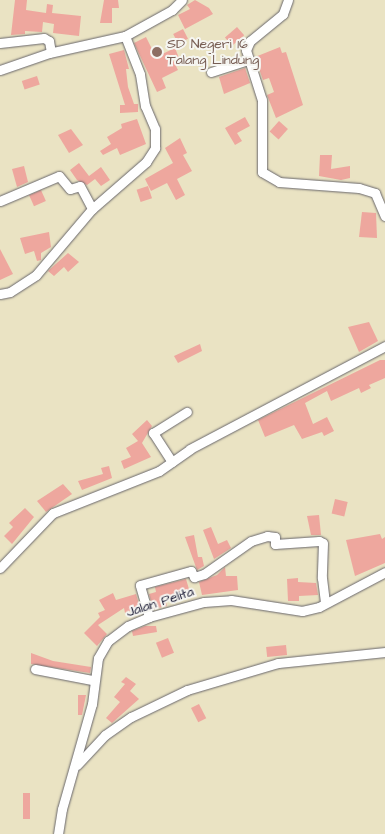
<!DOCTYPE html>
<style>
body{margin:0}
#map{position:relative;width:385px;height:834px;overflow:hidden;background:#eae3c3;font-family:"Architects Daughter",sans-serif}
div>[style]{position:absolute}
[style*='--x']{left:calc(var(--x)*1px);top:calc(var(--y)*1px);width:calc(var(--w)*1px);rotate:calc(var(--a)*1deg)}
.building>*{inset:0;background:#eea79e;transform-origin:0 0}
.roads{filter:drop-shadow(0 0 1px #68666b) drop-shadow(0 0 1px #68666b)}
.street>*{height:9px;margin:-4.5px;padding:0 4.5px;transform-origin:4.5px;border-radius:4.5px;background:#fff}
.dots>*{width:14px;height:14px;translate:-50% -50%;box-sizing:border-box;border:2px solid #f6f6f2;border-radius:50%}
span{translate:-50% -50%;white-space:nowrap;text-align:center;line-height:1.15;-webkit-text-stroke:4px #f6f6f2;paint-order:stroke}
.education-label{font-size:14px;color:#785e54}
.left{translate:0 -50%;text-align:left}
.street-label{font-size:14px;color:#22223b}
</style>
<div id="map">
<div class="building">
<i style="clip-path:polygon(15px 0,27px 0,26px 10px,46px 13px,47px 4px,53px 5px,52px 13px,81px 16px,79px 36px,53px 33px,54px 24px,43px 22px,42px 32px,25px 31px,25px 34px,11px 35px)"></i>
<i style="clip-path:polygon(104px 0,118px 0,119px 8px,112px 8px,112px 23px,100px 23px)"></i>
<i style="clip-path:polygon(195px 0,209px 8px,213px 14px,185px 29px,178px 15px,190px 9px,187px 5px)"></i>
<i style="left:237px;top:27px;width:11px;height:16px;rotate:49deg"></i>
<i style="left:183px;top:29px;width:11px;height:11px;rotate:63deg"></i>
<i style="clip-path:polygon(146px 37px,156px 57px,175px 48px,179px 58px,173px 60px,178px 70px,162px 78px,166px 88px,157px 92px,134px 43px)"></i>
<i style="clip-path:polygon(280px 47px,282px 53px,286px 52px,303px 105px,276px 118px,267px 95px,274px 92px,269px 78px,263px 80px,255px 57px)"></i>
<i style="clip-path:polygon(124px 50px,129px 69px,126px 69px,128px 87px,134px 104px,138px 104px,138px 112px,120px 113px,120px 105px,125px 105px,109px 54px)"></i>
<i style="clip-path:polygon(245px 68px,250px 83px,224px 94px,219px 77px)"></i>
<i style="left:37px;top:76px;width:9px;height:16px;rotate:72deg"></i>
<i style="clip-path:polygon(245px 117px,250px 126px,237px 133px,242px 141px,235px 145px,225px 128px)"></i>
<i style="clip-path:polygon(137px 119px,146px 144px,120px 155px,117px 148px,103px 155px,100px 151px,111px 144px,107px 137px,122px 128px,121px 124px)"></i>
<i style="left:279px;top:121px;width:12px;height:14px;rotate:42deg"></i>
<i style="clip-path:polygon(71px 129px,83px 145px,69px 153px,58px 135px)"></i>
<i style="clip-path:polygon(180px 138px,187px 153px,183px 155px,192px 171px,177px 179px,185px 195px,176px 200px,167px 183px,151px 191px,145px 179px,173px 163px,165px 148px)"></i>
<i style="clip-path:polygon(320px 155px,332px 155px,331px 169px,350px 166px,350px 178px,341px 180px,319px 176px)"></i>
<i style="clip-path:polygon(79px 163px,89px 176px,101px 167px,110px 180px,101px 186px,95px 179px,87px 185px,77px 180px,70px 170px)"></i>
<i style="clip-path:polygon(24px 166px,28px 182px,17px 187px,12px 169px)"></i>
<i style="left:148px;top:186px;width:13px;height:12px;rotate:72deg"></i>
<i style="left:41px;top:190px;width:12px;height:13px;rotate:66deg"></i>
<i style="clip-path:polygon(362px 212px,376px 213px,377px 238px,359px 237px)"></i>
<i style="clip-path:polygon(49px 232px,51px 247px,41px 253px,41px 260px,37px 261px,34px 251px,25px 254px,20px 238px)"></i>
<i style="clip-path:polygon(0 249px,13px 274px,0 280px)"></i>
<i style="clip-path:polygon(68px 253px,79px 262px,68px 272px,64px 267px,54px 276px,48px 271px)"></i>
<i style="clip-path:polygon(369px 322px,378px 341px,359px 352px,348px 327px)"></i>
<i style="clip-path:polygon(200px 344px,202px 351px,178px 363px,174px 356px)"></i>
<i style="clip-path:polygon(380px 360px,385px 360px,385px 378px,369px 385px,371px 388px,361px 393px,359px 388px,331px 401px,327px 391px,305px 403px,313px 424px,327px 417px,334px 431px,324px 436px,322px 432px,302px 439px,294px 425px,265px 437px,258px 420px)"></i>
<i style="clip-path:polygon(147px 420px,152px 426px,142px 443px,151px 457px,124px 469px,121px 461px,131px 457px,126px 448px,138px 441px,132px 434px)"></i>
<i style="clip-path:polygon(109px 466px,112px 478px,82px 490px,78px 481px,103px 474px,101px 468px)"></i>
<i style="clip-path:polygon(63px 484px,72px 494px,46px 512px,37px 501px)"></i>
<i style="left:335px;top:499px;width:13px;height:15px;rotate:13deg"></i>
<i style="clip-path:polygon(25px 508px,34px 517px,12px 544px,4px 536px,13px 527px,9px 523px)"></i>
<i style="clip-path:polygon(319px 515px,321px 535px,311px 535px,307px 516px)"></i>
<i style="clip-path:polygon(211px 527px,218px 544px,227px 540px,231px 548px,214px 559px,203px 530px)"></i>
<i style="clip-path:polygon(380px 534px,382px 539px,385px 537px,385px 563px,355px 576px,346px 540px)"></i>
<i style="clip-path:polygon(194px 535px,198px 557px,202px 557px,204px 566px,197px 570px,185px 537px)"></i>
<i style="clip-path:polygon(225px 567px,226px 576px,237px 576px,238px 590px,202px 595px,199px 582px,217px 575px)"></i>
<i style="clip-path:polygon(298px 578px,298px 582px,316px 583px,318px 595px,299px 596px,299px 601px,288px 601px,287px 579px)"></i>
<i style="clip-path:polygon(186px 579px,191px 596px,165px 598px,167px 606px,153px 609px,149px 594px,156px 592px,155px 587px)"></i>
<i style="clip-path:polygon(113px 593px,116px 600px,136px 594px,140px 608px,125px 613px,124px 608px,98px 625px,107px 634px,97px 646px,84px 633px,100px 617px,98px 613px,105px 610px,99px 600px)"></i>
<i style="clip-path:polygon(145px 626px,156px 626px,157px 632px,133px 636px,132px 631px)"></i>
<i style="left:168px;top:638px;width:16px;height:13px;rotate:68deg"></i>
<i style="left:286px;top:645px;width:10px;height:20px;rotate:84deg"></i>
<i style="clip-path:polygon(31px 653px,53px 661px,91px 667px,90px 673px,31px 664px)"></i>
<i style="clip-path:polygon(126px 677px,136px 684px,130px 691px,139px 699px,112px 723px,106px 718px,120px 702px,114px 697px,125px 684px,121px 682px)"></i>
<i style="clip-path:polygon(78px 695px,86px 695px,82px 715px,78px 715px)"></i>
<i style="left:199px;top:704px;width:16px;height:9px;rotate:63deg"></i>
<i style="left:23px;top:793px;width:7px;height:26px"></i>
</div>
<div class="roads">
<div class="street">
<i style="--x:288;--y:0;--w:15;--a:110"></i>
<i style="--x:283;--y:14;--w:43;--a:140.7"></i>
<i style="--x:250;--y:41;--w:10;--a:114"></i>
<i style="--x:246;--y:50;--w:52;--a:72.3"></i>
<i style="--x:262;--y:100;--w:72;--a:90"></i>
<i style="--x:262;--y:172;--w:20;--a:30"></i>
<i style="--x:279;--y:182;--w:80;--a:4.3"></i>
<i style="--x:359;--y:188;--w:17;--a:17"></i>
<i style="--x:375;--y:193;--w:25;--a:67"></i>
<i style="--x:0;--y:43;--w:44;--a:-6.5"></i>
<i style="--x:44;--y:38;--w:6;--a:31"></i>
<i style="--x:49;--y:41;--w:11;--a:80"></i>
<i style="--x:0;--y:70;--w:52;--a:-19.1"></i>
<i style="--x:49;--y:53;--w:78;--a:-12.6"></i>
<i style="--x:211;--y:72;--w:39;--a:-18"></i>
<i style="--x:0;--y:201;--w:64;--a:-23"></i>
<i style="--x:59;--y:176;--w:17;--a:50"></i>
<i style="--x:70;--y:189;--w:10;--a:-17"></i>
<i style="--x:80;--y:186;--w:26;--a:62"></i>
<i style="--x:0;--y:294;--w:10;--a:-11"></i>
<i style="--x:10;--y:292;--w:31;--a:-33"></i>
<i style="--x:36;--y:275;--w:87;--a:-49.7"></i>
<i style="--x:92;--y:209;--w:72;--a:-41"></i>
<i style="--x:146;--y:162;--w:17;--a:-57"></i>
<i style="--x:155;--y:148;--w:19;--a:-90"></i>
<i style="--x:155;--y:129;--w:25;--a:-113"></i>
<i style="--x:145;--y:106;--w:32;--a:-99"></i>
<i style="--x:140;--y:74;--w:41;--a:-111.5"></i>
<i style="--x:125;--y:36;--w:54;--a:-29"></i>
<i style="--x:172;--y:10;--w:14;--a:-45"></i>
<i style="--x:172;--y:462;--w:35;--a:-123"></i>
<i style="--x:153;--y:433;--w:40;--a:-32"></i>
<i style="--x:0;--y:568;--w:76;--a:-46.1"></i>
<i style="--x:53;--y:513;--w:114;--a:-21.6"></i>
<i style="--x:159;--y:471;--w:38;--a:-35"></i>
<i style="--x:190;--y:449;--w:221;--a:-27.8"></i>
<i style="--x:149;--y:617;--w:33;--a:-106"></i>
<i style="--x:140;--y:585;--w:53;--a:-15.4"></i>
<i style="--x:191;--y:571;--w:7;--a:63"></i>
<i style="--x:194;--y:577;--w:10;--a:-17"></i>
<i style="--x:204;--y:574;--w:57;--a:-35.1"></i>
<i style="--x:251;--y:541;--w:17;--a:-17"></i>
<i style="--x:267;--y:536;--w:8;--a:7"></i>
<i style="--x:275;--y:537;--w:7;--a:90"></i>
<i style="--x:275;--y:544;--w:44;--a:-3.9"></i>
<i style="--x:319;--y:541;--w:4;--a:27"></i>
<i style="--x:323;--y:543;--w:35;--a:92"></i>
<i style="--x:322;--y:578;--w:25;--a:83"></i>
<i style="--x:35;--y:669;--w:58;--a:10.9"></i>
<i style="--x:77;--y:765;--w:41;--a:-47"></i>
<i style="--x:105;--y:735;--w:32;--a:-35"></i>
<i style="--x:131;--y:717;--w:62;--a:-25.7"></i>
<i style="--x:187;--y:690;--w:95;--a:-16.5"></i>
<i style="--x:278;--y:663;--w:108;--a:-5.9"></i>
<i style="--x:58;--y:834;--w:25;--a:-81"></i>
<i style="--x:62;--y:809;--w:109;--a:-74.1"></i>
<i style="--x:92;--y:704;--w:46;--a:-82.6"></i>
<i style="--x:98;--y:658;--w:20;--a:-60"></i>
<i style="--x:108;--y:641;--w:25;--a:-37"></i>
<i style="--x:128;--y:626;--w:23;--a:-23"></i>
<i style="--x:149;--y:617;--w:57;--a:-15.3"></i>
<i style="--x:204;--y:602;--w:27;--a:-4"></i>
<i style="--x:231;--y:600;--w:72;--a:8.8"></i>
<i style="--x:302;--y:611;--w:17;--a:-13"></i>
<i style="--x:319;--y:607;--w:75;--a:-27.9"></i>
</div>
</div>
<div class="dots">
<i style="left:157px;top:52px;background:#8d6e63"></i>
</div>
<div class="education-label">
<span class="left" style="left:167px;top:52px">SD Negeri 16<br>Talang Lindung</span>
</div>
<div class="street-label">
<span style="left:160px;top:602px;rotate:-18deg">Jalan Pelita</span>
</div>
</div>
